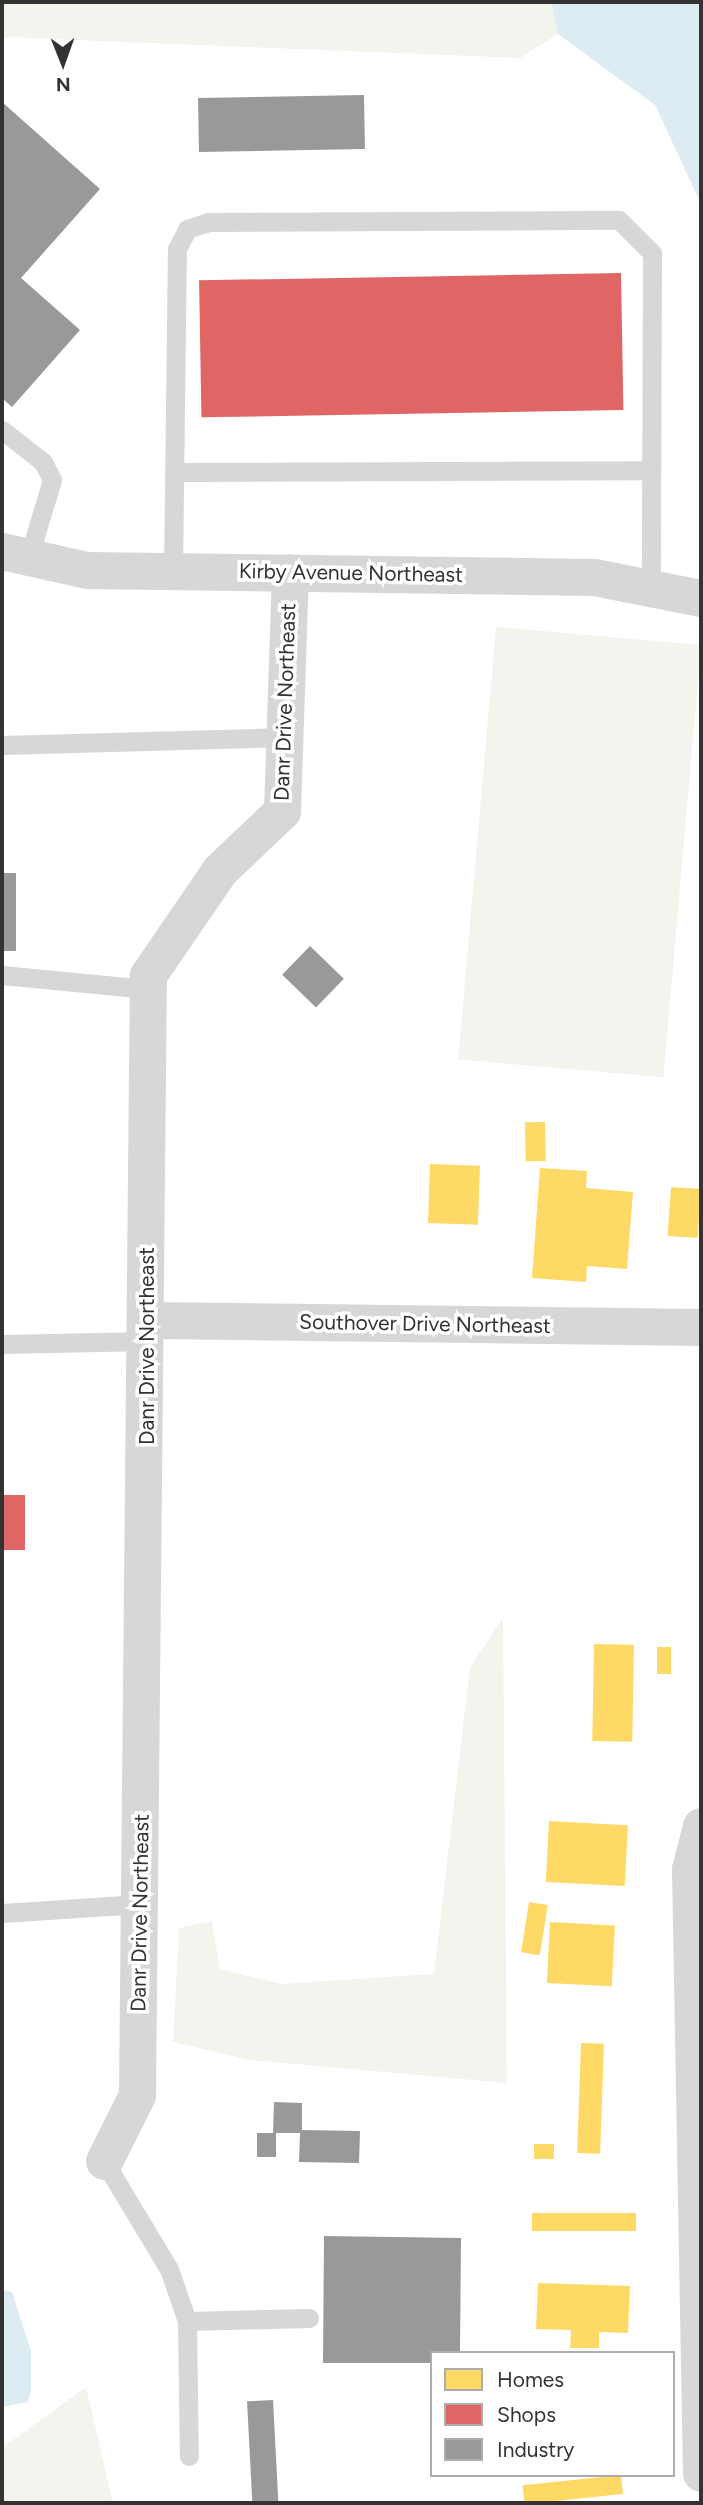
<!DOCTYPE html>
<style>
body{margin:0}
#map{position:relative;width:703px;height:2505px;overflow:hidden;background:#fff;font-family:Figtree,sans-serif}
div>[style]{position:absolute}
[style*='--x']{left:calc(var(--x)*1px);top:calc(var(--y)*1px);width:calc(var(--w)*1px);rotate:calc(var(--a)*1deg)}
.green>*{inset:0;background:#f1f5ed;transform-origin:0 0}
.water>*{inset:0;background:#ddebf3}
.homes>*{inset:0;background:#ffd966;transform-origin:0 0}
.shops>*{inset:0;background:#e06666;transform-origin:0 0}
.industry>*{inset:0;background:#999;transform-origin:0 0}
.service>*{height:19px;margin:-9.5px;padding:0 9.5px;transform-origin:9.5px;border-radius:9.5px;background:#d7d7d7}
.minor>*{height:37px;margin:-18.5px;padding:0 18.5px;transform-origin:18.5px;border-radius:18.5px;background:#d7d7d7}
span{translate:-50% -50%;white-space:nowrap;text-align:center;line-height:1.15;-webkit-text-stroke:7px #fff;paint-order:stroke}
.street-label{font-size:21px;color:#333}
.frame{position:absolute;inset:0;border:4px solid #333;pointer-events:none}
.legend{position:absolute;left:430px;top:2351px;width:245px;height:126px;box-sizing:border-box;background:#fff;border:2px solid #adadad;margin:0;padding:9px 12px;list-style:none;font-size:21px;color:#333}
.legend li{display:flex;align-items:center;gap:14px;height:35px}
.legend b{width:35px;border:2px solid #adadad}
.north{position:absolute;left:28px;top:28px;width:70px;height:70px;-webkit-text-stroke:5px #fff;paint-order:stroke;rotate:179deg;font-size:19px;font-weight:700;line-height:28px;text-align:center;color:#333}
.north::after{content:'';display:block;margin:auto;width:24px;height:32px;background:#333;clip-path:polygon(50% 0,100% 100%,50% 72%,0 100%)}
</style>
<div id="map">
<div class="green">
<i style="clip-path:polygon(2px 2px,551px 2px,558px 34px,520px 58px,2px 37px)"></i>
<i style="left:496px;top:627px;width:206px;height:434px;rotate:5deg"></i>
<i style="clip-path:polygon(503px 1618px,507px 2083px,250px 2060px,173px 2042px,179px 1928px,212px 1921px,220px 1969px,281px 1984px,434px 1974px,470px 1667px)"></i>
<i style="clip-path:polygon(86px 2387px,113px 2503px,2px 2503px,2px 2448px)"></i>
</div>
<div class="water">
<i style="clip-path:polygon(551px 2px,701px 2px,701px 204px,655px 105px,558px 34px)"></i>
<i style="clip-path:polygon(2px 2290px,12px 2292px,31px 2351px,31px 2389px,28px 2402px,2px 2407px)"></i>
</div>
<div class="homes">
<i style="left:545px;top:1122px;width:39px;height:20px;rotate:89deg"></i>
<i style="left:430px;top:1164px;width:50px;height:59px;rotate:2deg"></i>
<i style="clip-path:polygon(540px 1168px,587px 1171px,586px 1188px,633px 1192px,627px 1269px,587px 1266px,586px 1282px,532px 1278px)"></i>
<i style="left:671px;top:1187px;width:30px;height:49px;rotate:4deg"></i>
<i style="left:594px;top:1644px;width:40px;height:97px;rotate:1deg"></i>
<i style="left:657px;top:1647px;width:14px;height:27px"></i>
<i style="left:549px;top:1821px;width:79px;height:61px;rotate:3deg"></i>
<i style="left:529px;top:1902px;width:19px;height:51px;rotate:9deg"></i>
<i style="left:550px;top:1922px;width:65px;height:61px;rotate:3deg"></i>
<i style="left:581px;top:2043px;width:23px;height:110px;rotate:2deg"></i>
<i style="left:534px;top:2144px;width:20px;height:15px"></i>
<i style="left:532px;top:2213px;width:104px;height:18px"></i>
<i style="clip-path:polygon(538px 2283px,630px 2286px,628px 2333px,599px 2332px,599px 2348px,570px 2348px,571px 2330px,536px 2329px)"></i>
<i style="left:621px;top:2475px;width:19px;height:99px;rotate:84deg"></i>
</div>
<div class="shops">
<i style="left:621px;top:273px;width:137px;height:422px;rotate:89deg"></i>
<i style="left:2px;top:1495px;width:23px;height:55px"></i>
</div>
<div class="industry">
<i style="left:364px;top:95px;width:54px;height:166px;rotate:89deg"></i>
<i style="clip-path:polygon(2px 102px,100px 189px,21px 278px,80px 330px,12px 407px,2px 398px)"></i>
<i style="left:2px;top:873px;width:14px;height:78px"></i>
<i style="left:310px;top:946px;width:47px;height:40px;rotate:44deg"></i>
<i style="clip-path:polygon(274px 2102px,302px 2103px,302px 2130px,360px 2131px,359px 2163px,299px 2162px,300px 2133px,276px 2133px,276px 2157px,257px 2157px,257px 2133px,273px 2133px)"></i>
<i style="clip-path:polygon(324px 2236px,461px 2238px,460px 2353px,432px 2353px,432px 2363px,323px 2363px)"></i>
<i style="left:273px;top:2400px;width:103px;height:26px;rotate:87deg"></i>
</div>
<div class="service">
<i style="--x:2;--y:430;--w:52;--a:38"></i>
<i style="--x:43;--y:462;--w:20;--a:63"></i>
<i style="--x:52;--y:480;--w:83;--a:106.9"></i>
<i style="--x:175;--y:472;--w:476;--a:-0.2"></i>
<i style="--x:173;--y:571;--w:322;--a:-89.3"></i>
<i style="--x:177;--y:249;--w:22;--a:-63"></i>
<i style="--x:187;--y:229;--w:23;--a:-18"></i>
<i style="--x:209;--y:222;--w:410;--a:-0.3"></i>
<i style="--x:619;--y:220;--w:47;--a:45"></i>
<i style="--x:652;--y:253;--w:335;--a:90.2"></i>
<i style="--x:2;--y:745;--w:283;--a:-1.6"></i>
<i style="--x:2;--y:975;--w:146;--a:5.5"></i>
<i style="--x:2;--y:1344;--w:146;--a:-1.2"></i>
<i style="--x:2;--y:1913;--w:138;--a:-3.7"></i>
<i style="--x:104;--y:2161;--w:126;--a:59"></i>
<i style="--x:169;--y:2269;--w:55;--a:70.9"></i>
<i style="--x:187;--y:2321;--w:135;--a:89.2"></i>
<i style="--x:187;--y:2321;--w:122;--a:-1.4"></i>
</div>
<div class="minor">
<i style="--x:2;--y:551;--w:87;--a:12.6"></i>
<i style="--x:87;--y:570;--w:507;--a:0.79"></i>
<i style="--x:594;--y:577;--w:109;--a:11.1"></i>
<i style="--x:148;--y:1320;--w:553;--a:0.73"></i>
<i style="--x:701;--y:1826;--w:44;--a:104.3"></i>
<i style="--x:690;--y:1869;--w:604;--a:88.96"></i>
<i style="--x:104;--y:2161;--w:74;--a:-63.4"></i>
<i style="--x:137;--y:2095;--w:1120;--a:-89.44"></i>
<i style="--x:148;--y:975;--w:127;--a:-55.6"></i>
<i style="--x:220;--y:870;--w:86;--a:-43.6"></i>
<i style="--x:282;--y:811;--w:239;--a:-88.1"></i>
</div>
<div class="street-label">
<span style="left:351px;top:573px;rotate:1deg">Kirby Avenue Northeast</span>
<span style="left:285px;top:702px;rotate:-88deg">Danr Drive Northeast</span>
<span style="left:425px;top:1324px;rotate:1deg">Southover Drive Northeast</span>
<span style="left:147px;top:1346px;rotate:-90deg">Danr Drive Northeast</span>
<span style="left:140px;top:1913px;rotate:-89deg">Danr Drive Northeast</span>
</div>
<div class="frame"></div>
<ul class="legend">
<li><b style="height:19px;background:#ffd966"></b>Homes</li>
<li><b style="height:19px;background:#e06666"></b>Shops</li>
<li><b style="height:19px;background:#999"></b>Industry</li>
</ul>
<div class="north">N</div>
</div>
